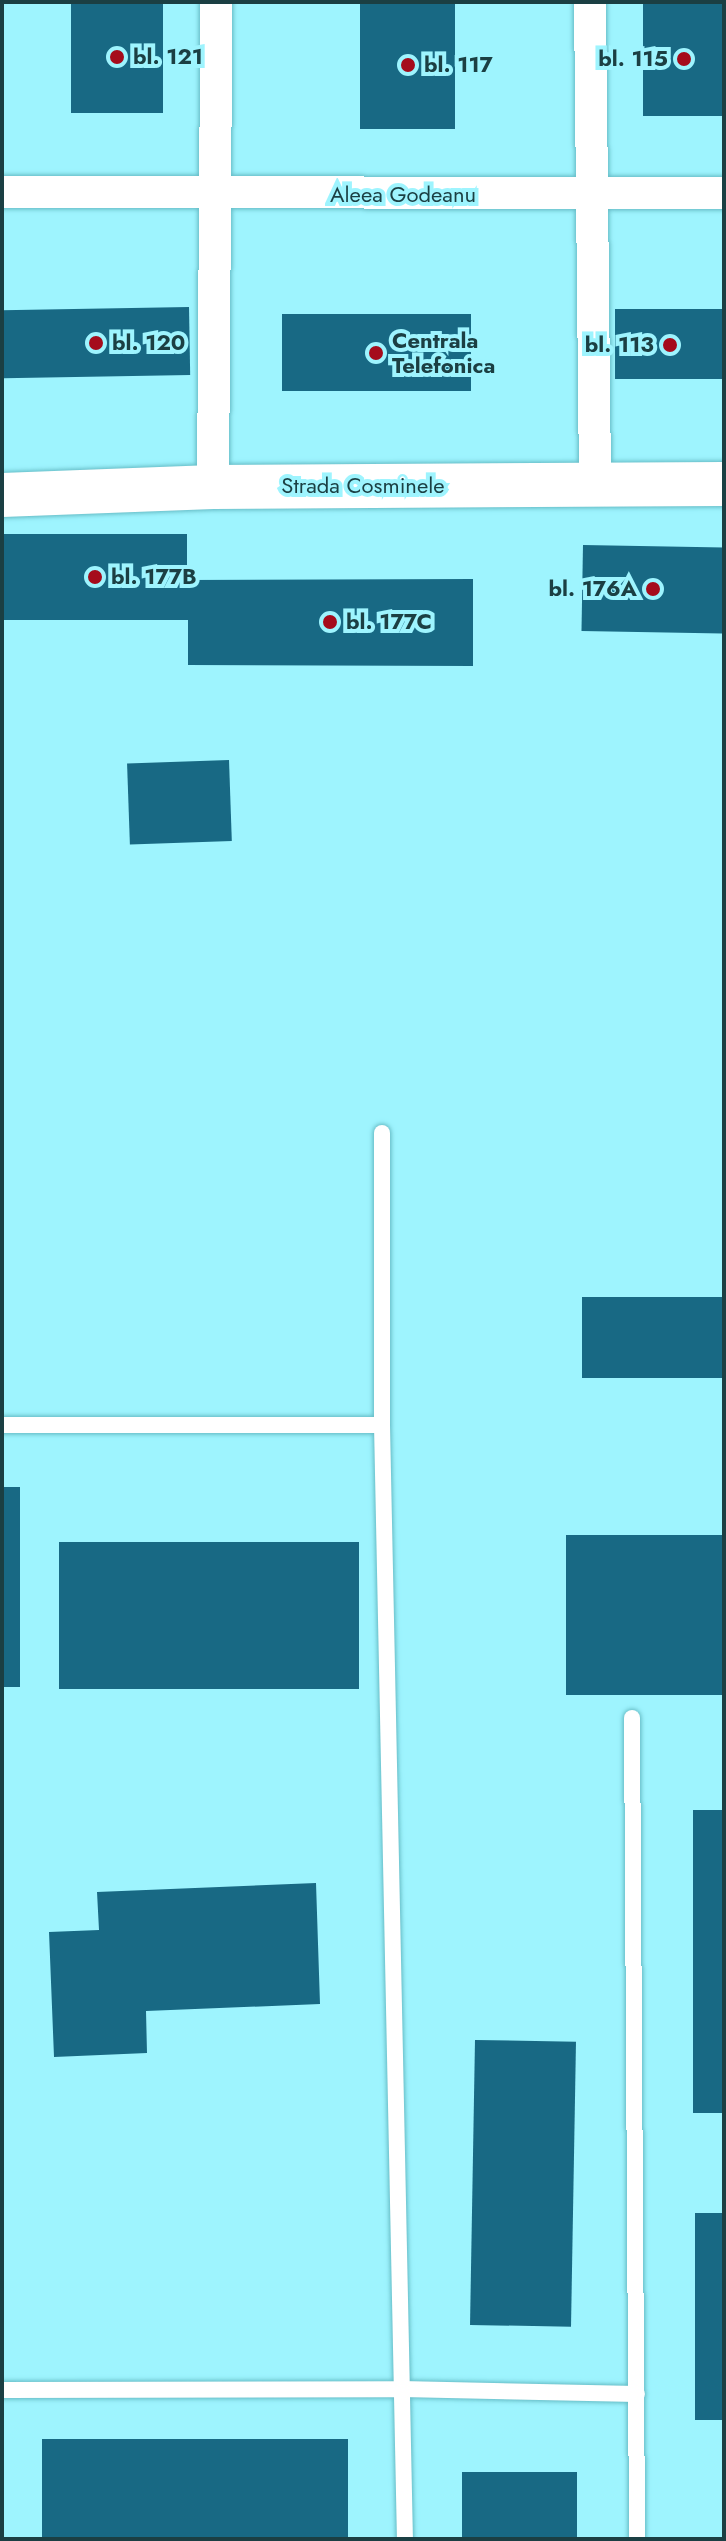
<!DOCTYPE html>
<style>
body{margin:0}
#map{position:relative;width:726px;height:2541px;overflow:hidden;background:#9ef4fe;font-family:Jost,sans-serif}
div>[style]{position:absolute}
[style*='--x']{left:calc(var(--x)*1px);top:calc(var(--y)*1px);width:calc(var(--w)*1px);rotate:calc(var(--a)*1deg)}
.building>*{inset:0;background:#186984;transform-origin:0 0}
.roads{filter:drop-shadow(0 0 2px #67bdc7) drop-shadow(0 0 2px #67bdc7)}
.lane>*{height:16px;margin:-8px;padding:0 8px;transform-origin:8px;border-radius:8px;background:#fff}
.street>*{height:32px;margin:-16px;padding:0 16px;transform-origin:16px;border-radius:16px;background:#fff}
.secondary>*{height:44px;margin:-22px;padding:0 22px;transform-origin:22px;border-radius:22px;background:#fff}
.dots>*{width:22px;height:22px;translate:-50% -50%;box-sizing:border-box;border:4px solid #9ef4fe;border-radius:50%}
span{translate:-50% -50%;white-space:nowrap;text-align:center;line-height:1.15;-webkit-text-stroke:8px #9ef4fe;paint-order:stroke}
.poi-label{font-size:22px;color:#1b3f43;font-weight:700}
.left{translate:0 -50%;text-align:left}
.right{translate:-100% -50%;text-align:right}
.street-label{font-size:22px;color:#1b3f43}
.frame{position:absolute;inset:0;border:4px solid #1b3f43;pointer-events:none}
</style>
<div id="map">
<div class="building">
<i style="left:71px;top:2px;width:92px;height:111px"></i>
<i style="left:360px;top:2px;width:95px;height:127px"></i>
<i style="left:643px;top:2px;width:81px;height:114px"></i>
<i style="left:189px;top:307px;width:68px;height:187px;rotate:89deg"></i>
<i style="left:724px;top:309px;width:70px;height:109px;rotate:90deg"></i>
<i style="left:282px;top:314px;width:189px;height:77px"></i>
<i style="clip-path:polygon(2px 534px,187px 534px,187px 580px,473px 579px,473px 666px,188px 665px,188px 620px,2px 620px)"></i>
<i style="left:583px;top:545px;width:141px;height:86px;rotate:1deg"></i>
<i style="left:229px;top:760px;width:81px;height:102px;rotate:88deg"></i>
<i style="left:724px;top:1297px;width:81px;height:142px;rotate:90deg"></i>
<i style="left:2px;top:1487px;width:18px;height:200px"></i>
<i style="left:724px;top:1535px;width:160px;height:158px;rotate:90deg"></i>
<i style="left:359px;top:1542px;width:147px;height:300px;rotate:90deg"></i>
<i style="left:693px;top:1810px;width:31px;height:303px"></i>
<i style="clip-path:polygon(316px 1883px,320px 2004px,146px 2011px,147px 2053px,54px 2057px,49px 1932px,99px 1930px,97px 1892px)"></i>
<i style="left:475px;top:2040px;width:101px;height:285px;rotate:1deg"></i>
<i style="left:695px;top:2213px;width:29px;height:207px"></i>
<i style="left:348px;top:2439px;width:100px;height:306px;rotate:90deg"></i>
<i style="left:462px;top:2472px;width:115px;height:67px"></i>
</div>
<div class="roads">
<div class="lane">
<i style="--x:382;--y:1133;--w:292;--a:90"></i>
<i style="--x:382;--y:1425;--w:1114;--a:88.82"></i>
<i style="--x:2;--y:1425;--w:380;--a:0"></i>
<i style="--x:632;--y:1718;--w:821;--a:89.65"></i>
<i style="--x:2;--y:2390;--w:399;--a:-0.1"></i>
<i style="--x:401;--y:2389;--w:236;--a:1.2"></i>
</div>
<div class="street">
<i style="--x:590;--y:2;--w:483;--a:89.4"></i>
<i style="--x:2;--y:192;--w:722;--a:0.08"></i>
<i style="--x:213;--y:487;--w:485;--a:-89.6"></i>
</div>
<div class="secondary">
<i style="--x:2;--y:495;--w:211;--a:-2.2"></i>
<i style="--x:213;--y:487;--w:511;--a:-0.34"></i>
</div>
</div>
<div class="dots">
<i style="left:117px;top:57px;background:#a50c1c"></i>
<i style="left:684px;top:59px;background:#a50c1c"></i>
<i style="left:408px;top:65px;background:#a50c1c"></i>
<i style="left:96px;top:343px;background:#a50c1c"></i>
<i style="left:670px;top:345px;background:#a50c1c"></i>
<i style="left:376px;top:353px;background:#a50c1c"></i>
<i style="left:95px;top:577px;background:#a50c1c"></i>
<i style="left:653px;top:589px;background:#a50c1c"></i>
<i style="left:330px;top:622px;background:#a50c1c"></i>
</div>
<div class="poi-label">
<span class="left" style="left:133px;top:57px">bl. 121</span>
<span class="right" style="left:668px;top:59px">bl. 115</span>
<span class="left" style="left:424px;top:65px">bl. 117</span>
<span class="left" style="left:392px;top:353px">Centrala<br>Telefonica</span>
<span class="left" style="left:112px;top:343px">bl. 120</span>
<span class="right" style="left:654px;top:345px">bl. 113</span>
<span class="left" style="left:111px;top:577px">bl. 177B</span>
<span class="right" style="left:637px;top:589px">bl. 176A</span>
<span class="left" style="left:346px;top:622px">bl. 177C</span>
</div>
<div class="street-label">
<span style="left:403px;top:195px">Aleea Godeanu</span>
<span style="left:363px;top:486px">Strada Cosminele</span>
</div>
<div class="frame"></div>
</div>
